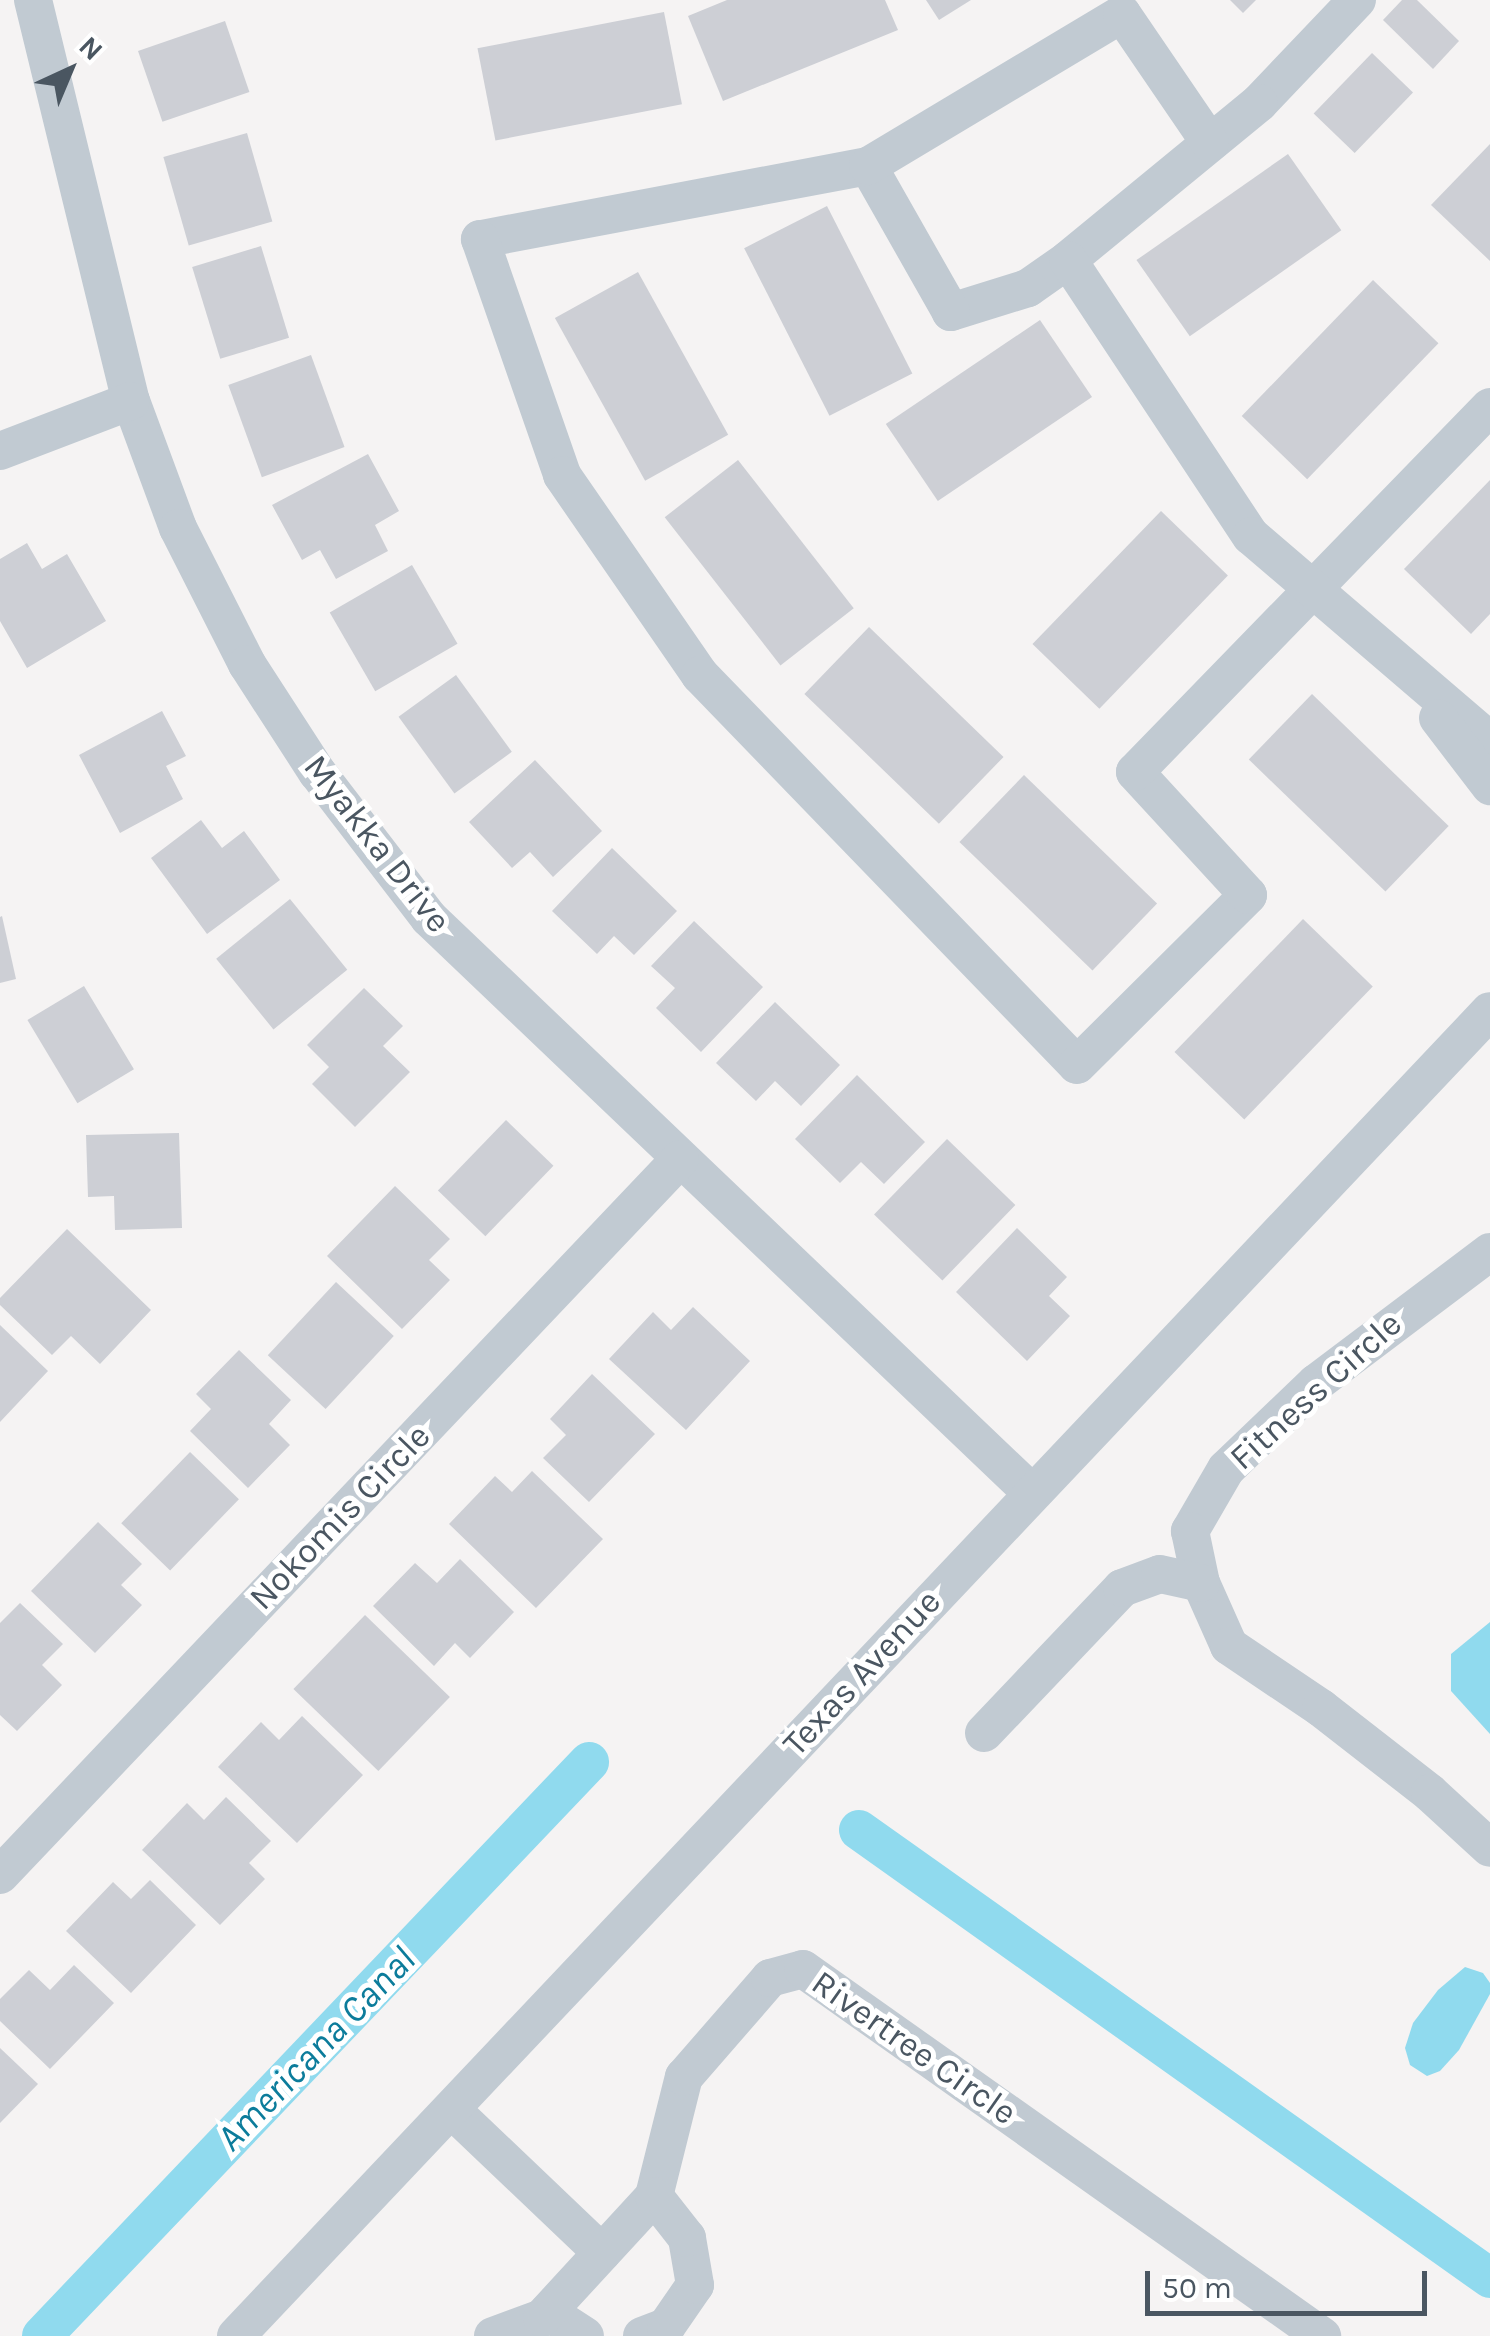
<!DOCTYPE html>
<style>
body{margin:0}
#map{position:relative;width:1490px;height:2336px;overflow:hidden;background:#f5f3f3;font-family:Karla,sans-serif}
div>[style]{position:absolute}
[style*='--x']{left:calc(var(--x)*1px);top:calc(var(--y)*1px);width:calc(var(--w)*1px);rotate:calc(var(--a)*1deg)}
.water>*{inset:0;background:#90daee}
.canal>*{height:40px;margin:-20px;padding:0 20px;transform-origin:20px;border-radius:20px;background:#90daee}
.building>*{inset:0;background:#cdcfd5;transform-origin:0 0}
.minor>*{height:38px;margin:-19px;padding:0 19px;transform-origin:19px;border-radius:19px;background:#c1cad2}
span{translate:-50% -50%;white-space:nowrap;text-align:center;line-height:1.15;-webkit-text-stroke:10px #fff;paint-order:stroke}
.street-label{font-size:35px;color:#4a5661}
.water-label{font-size:38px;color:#0c7c9b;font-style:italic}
.north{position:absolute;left:20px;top:20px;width:100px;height:100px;-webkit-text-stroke:8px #fff;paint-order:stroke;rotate:44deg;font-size:28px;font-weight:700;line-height:40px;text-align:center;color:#4a5661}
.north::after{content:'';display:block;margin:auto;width:35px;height:45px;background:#4a5661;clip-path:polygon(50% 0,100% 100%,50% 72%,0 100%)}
.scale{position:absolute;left:1145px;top:2271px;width:282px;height:45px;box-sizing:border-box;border:5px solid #4a5661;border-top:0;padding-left:12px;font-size:30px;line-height:35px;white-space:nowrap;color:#4a5661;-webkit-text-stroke:8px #fff;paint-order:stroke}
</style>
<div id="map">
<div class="water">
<i style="clip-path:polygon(1490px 1622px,1490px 1734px,1451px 1691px,1451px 1654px)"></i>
<i style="clip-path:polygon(1465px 1967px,1483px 1973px,1490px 1983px,1490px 1994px,1459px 2050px,1440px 2071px,1427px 2076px,1410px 2065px,1405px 2048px,1413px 2023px,1438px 1990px)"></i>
</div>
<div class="canal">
<i style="--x:859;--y:1830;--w:774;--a:35.37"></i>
<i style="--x:42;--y:2336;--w:793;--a:-46.38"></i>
</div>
<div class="building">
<i style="clip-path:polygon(727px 0,885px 0,898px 30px,723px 101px,688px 16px)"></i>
<i style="clip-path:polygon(926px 0,971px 0,939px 20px)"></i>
<i style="clip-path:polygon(1230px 0,1256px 0,1243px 13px)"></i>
<i style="clip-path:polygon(1402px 0,1417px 0,1459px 41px,1433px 69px,1383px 20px)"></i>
<i style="left:664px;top:12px;width:94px;height:190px;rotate:79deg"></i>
<i style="left:225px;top:21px;width:75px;height:92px;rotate:71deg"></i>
<i style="left:1372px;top:53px;width:57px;height:84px;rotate:44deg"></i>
<i style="left:247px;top:133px;width:92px;height:87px;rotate:74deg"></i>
<i style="clip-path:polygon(1490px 144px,1490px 261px,1431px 205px)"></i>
<i style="left:1288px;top:154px;width:93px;height:185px;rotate:55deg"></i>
<i style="left:827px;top:206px;width:188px;height:93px;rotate:63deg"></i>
<i style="left:261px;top:246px;width:96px;height:72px;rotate:73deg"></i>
<i style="left:638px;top:272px;width:186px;height:95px;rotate:61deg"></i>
<i style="left:1373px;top:280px;width:91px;height:189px;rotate:44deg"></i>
<i style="left:1040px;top:320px;width:93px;height:186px;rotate:56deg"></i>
<i style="left:311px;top:355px;width:98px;height:88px;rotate:70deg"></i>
<i style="clip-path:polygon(368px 454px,399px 511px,375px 525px,388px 551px,336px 579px,320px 550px,302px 560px,272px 505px)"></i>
<i style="left:738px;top:460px;width:188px;height:93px;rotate:52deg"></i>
<i style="clip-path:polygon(1490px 480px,1490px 614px,1471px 634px,1404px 569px)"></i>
<i style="left:1161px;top:511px;width:93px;height:185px;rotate:44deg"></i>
<i style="clip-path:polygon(27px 543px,42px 569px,67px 554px,106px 621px,27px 668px,0 621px,0 559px)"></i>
<i style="left:412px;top:565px;width:91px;height:95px;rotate:60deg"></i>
<i style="left:869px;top:627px;width:187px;height:93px;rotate:44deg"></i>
<i style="left:456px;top:675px;width:95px;height:71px;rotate:54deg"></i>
<i style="left:1312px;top:694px;width:190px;height:91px;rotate:44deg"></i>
<i style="clip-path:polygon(162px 711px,186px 756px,166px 766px,183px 799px,120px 833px,79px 755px)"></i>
<i style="clip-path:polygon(535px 760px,602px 831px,553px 877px,530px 852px,512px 868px,469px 822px)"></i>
<i style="left:1024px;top:775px;width:185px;height:93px;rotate:44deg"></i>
<i style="clip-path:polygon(201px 820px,222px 848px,244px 831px,280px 880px,207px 934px,151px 858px)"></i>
<i style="clip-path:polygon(612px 848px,677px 911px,634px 955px,614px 936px,597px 954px,552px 911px)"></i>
<i style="left:290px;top:899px;width:91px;height:95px;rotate:51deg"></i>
<i style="clip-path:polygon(2px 916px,16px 979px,0 983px,0 917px)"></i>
<i style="left:1303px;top:919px;width:97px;height:185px;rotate:44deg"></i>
<i style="clip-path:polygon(694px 921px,763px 987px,701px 1052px,656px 1008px,675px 988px,651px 966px)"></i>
<i style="left:84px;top:986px;width:97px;height:66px;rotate:59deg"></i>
<i style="clip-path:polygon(364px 988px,403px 1026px,383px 1046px,410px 1072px,355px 1127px,312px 1084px,329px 1067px,307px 1045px)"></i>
<i style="clip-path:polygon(775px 1002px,840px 1065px,801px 1106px,775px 1081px,756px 1101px,716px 1063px)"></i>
<i style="clip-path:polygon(857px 1075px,925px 1142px,884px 1184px,861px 1162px,840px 1183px,795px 1139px)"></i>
<i style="left:506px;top:1120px;width:66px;height:98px;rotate:44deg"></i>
<i style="clip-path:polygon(179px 1133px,182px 1228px,115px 1230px,114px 1196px,88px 1197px,86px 1135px)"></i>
<i style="left:947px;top:1139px;width:95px;height:105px;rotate:44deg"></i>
<i style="clip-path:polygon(395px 1186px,450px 1239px,429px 1260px,450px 1280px,402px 1329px,327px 1256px)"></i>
<i style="clip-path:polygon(1017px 1228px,1067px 1277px,1049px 1296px,1070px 1316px,1027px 1361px,956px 1292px)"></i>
<i style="clip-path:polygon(67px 1229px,151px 1310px,100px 1364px,71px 1336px,52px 1355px,0 1305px,0 1298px)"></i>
<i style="left:336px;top:1282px;width:79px;height:100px;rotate:43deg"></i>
<i style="clip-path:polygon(693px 1307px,750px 1361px,686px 1430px,609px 1359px,653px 1312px,671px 1330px)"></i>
<i style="clip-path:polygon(0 1325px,48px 1371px,0 1422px)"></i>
<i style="clip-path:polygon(239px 1350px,291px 1400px,269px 1424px,290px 1445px,248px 1488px,190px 1431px,211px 1409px,196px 1394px)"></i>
<i style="clip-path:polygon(592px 1374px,655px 1434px,589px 1502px,543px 1458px,566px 1435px,550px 1419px)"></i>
<i style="left:190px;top:1452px;width:68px;height:99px;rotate:44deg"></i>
<i style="clip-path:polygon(532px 1471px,603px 1539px,536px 1608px,449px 1524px,495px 1476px,512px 1492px)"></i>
<i style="clip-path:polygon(98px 1522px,142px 1564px,121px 1585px,142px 1605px,95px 1653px,31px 1591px)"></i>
<i style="clip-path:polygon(460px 1559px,514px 1612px,470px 1658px,455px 1643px,434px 1666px,373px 1606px,415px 1563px,437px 1583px)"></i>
<i style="clip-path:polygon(20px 1603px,63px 1644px,42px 1665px,62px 1685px,17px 1731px,0 1715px,0 1623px)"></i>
<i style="left:365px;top:1615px;width:118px;height:103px;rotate:44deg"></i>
<i style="clip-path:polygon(302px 1716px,363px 1775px,297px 1843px,218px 1767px,261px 1722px,279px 1740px)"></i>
<i style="clip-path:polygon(226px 1797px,271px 1841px,249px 1863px,265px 1879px,220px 1925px,142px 1850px,187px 1803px,204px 1820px)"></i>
<i style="clip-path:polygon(150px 1880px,196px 1925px,131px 1993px,66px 1931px,113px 1882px,131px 1899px)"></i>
<i style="clip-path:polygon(74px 1965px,114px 2003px,50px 2069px,0 2021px,0 1999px,29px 1970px,50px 1990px)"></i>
<i style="clip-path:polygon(0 2048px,38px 2084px,0 2123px)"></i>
</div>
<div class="minor">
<i style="--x:33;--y:0;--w:413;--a:76.3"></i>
<i style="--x:131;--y:401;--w:135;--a:69.7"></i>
<i style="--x:178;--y:528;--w:153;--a:63.1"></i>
<i style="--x:247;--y:664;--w:129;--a:57.1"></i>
<i style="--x:317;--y:772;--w:184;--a:52.5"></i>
<i style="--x:429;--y:918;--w:833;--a:43.64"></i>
<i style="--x:1357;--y:0;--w:142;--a:133.6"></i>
<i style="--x:1259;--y:103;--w:247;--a:140.6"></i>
<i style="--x:1068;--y:260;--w:49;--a:145"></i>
<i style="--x:1028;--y:288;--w:81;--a:162.7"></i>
<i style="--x:951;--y:312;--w:168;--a:-119.6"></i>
<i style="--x:868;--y:166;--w:395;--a:169.3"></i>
<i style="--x:480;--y:239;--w:250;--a:70.8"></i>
<i style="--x:562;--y:475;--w:243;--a:55.4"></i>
<i style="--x:700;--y:675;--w:542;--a:45.97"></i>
<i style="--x:1077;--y:1065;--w:241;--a:-44.8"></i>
<i style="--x:1248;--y:895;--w:167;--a:-132.6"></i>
<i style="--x:1135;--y:772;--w:509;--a:-45.8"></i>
<i style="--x:868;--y:166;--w:296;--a:-30.9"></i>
<i style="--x:1122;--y:14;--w:156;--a:55.7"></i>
<i style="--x:1068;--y:260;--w:331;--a:56.5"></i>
<i style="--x:1251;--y:536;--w:315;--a:40.6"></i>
<i style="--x:0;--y:451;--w:140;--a:-20.9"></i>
<i style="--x:1438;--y:718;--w:86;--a:52.6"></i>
<i style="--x:1490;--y:1252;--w:218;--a:143"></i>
<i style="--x:1316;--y:1383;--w:124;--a:136.3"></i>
<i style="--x:1226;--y:1469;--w:72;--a:120.1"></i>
<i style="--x:1190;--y:1531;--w:53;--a:78.1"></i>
<i style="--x:1201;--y:1583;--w:69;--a:66"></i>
<i style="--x:1229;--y:1646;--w:111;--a:34"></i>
<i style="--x:1321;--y:1708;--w:138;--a:37.9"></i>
<i style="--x:1430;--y:1793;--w:81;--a:42.5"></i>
<i style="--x:984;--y:1733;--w:200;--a:-46.4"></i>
<i style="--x:1122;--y:1588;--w:40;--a:-20.2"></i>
<i style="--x:1160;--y:1574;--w:42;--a:12.4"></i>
<i style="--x:0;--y:1875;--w:987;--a:-46.48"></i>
<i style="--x:452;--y:2110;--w:207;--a:43.6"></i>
<i style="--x:548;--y:2312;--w:44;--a:33"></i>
<i style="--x:236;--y:2336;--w:1824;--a:-46.58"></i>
<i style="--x:493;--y:2336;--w:52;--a:-20.2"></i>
<i style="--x:542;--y:2318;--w:166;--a:-47.4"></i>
<i style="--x:654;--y:2196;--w:123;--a:-75.9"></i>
<i style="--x:684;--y:2077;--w:131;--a:-49"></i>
<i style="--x:770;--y:1978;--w:34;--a:-15"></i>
<i style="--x:803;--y:1969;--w:636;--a:35.27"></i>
<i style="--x:642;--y:2336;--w:26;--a:-21"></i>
<i style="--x:666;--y:2327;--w:51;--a:-55.4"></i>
<i style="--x:695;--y:2285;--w:48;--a:-99.7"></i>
<i style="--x:687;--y:2238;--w:53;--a:-128.2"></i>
</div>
<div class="street-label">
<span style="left:377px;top:844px;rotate:52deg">Myakka Drive</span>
<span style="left:1316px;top:1391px;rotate:-42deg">Fitness Circle</span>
<span style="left:340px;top:1517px;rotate:-46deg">Nokomis Circle</span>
<span style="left:862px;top:1673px;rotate:-47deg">Texas Avenue</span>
<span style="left:914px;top:2048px;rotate:35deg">Rivertree Circle</span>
</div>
<div class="water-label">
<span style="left:316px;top:2049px;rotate:-46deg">Americana Canal</span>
</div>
<div class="north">N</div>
<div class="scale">50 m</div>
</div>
